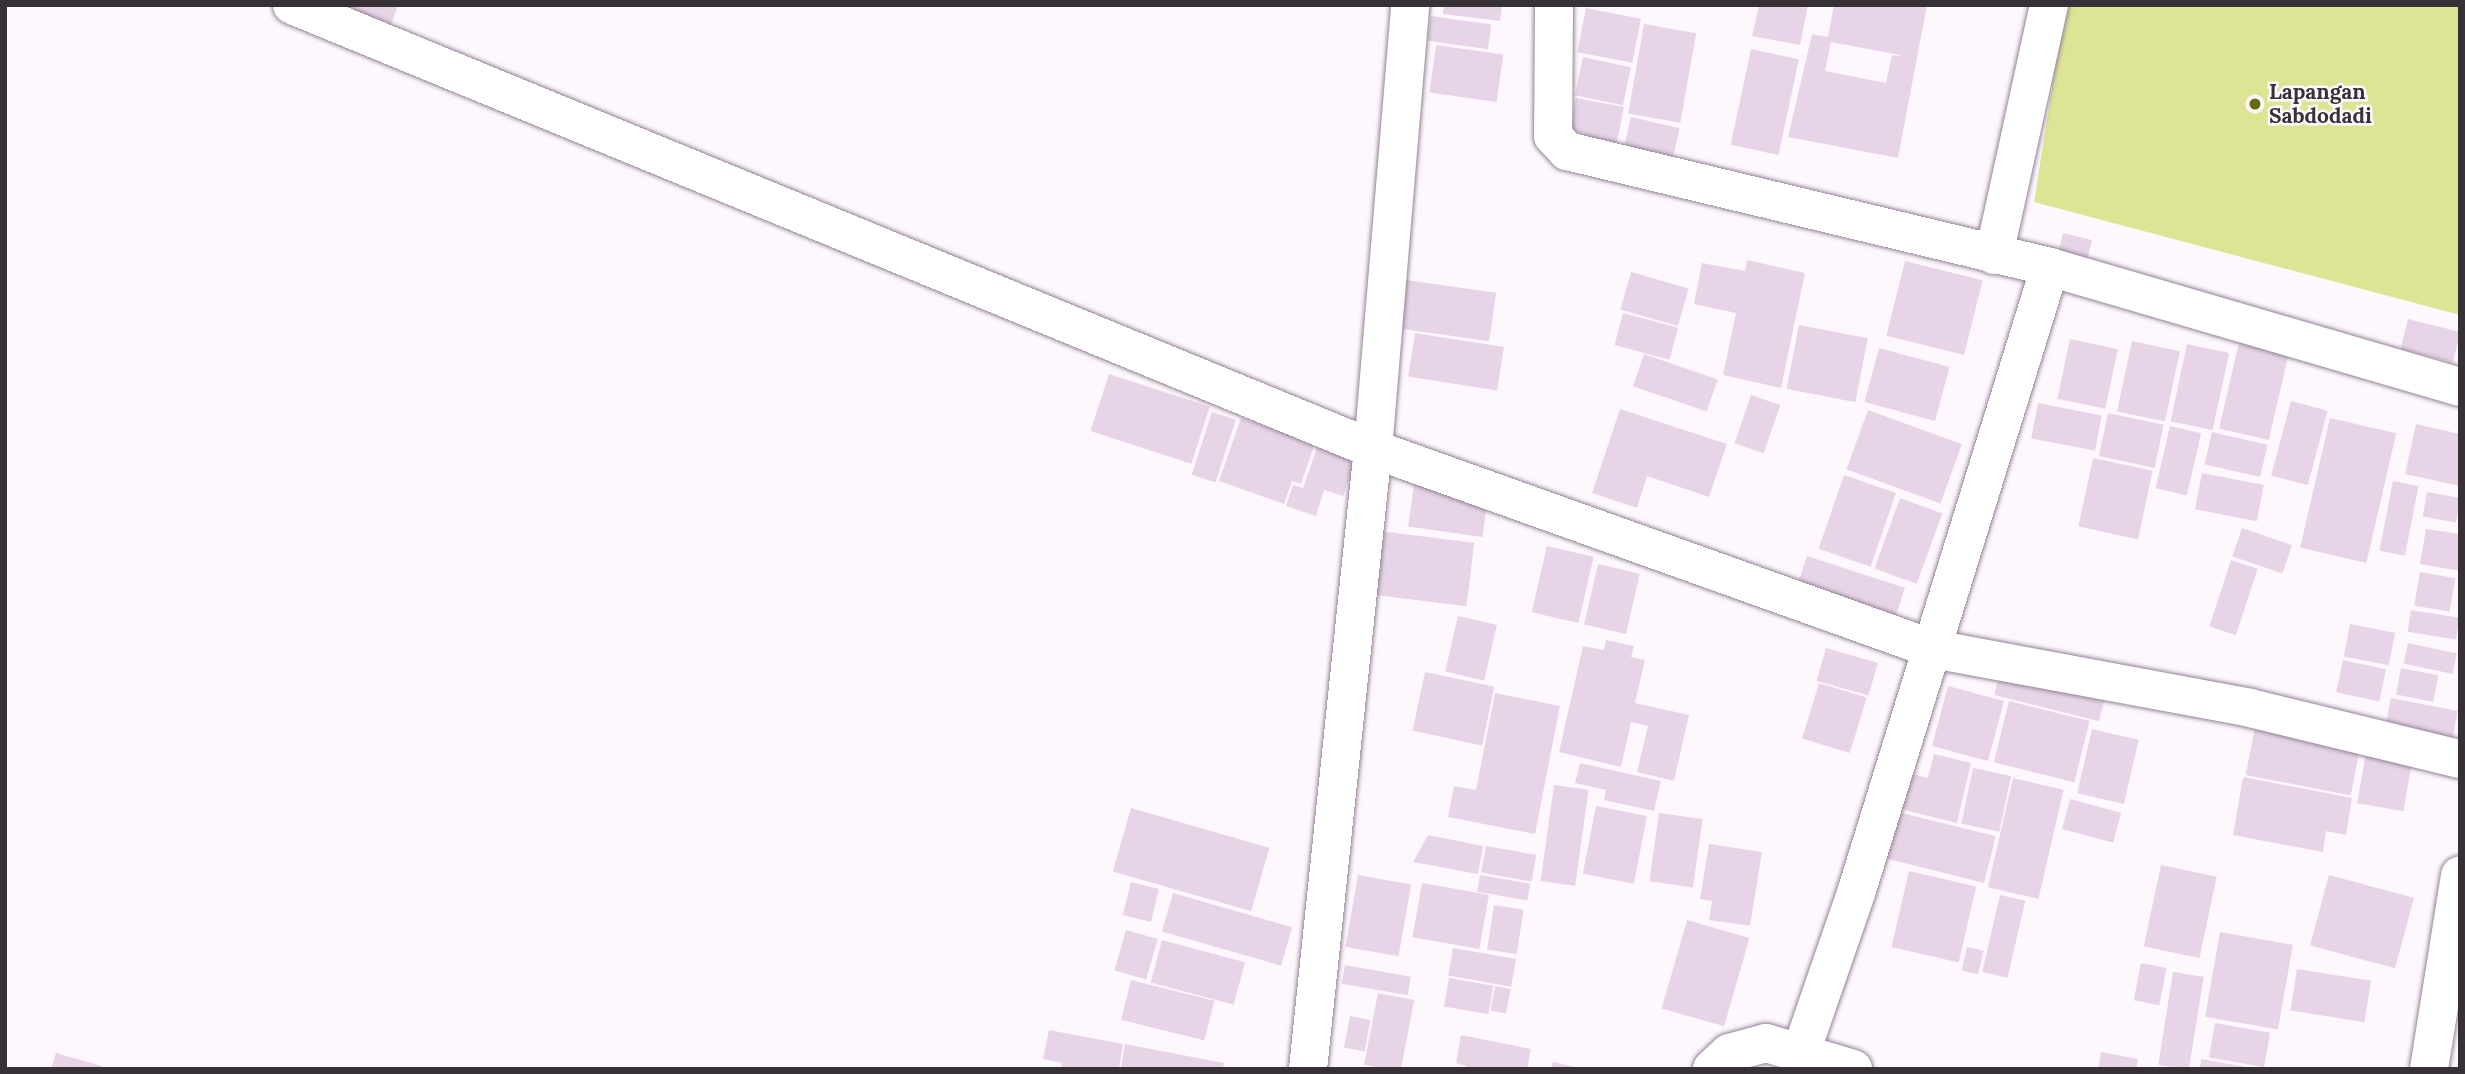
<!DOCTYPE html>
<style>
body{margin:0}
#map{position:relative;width:2465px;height:1074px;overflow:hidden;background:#fef7fe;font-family:Lora,serif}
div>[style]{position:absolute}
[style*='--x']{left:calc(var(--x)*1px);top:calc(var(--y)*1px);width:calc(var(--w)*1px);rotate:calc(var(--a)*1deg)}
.green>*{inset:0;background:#dde494}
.building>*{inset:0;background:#e7d5e7;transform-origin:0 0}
.roads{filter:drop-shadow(0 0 2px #938394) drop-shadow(0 0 2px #938394)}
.minor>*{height:38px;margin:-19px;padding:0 19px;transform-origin:19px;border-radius:19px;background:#fff}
.tertiary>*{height:38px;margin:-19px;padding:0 19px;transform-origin:19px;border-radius:19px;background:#fff}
.dots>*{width:19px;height:19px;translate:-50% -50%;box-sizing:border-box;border:4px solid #fef7fe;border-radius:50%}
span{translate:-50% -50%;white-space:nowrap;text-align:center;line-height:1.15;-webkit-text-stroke:5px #fef7fe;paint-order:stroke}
.poi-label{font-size:21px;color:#373037;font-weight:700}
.left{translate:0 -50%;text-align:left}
.frame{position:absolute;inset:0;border:7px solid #373037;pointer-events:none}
</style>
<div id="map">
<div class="green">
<i style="clip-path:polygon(2065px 5px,2460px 5px,2460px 315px,2034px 202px)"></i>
</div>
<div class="building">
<i style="clip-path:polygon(326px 5px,398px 5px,390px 28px)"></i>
<i style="clip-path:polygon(1444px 5px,1502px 5px,1500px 21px,1443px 14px)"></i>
<i style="clip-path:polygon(1759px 5px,1808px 5px,1800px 45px,1752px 36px)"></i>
<i style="clip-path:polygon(evenodd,1834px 5px,1927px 5px,1898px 158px,1788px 137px,1812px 34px,1828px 37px,1834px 5px,1831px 42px,1900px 55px,1899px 56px,1892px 55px,1886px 83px,1825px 71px,1831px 42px)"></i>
<i style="left:1586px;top:8px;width:56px;height:45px;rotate:11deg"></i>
<i style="left:1431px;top:16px;width:61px;height:25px;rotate:8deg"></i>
<i style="left:1644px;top:24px;width:53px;height:91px;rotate:10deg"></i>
<i style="left:1436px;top:45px;width:68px;height:48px;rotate:8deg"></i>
<i style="left:1751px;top:49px;width:49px;height:98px;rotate:12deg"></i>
<i style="left:1583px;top:57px;width:49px;height:39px;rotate:12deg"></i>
<i style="clip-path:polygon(1576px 98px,1624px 107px,1616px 147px,1583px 141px,1585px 133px,1569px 130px)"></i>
<i style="left:1631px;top:117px;width:50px;height:38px;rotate:13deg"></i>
<i style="left:2063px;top:233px;width:30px;height:21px;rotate:14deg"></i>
<i style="clip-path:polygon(1747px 260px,1805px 273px,1781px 388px,1723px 375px,1736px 313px,1694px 304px,1702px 263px,1745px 271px)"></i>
<i style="left:1905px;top:261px;width:80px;height:77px;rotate:14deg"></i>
<i style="left:1631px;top:272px;width:60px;height:39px;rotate:16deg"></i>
<i style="left:1399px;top:279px;width:98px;height:49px;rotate:8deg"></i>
<i style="left:1623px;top:313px;width:57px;height:33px;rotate:15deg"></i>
<i style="left:2408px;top:319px;width:54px;height:31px;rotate:14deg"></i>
<i style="left:1799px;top:325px;width:70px;height:65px;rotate:11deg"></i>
<i style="left:1415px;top:333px;width:90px;height:44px;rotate:9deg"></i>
<i style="left:2240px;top:338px;width:51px;height:93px;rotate:13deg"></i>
<i style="left:2070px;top:339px;width:49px;height:61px;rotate:12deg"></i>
<i style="left:2132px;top:341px;width:49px;height:72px;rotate:12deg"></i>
<i style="left:2187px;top:344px;width:43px;height:79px;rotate:12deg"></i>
<i style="left:1879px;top:348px;width:73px;height:56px;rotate:15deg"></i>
<i style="left:1644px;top:354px;width:78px;height:34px;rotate:19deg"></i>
<i style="left:1109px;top:374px;width:106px;height:60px;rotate:18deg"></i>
<i style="left:1751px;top:395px;width:31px;height:51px;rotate:19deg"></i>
<i style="left:2291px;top:401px;width:38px;height:77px;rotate:15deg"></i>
<i style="left:2038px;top:403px;width:65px;height:36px;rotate:11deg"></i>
<i style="clip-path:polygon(1620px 409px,1727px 444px,1709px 497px,1647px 476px,1637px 508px,1592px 493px)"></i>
<i style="left:1868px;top:410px;width:100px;height:63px;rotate:20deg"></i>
<i style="left:1212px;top:412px;width:25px;height:66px;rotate:18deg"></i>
<i style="left:2108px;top:413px;width:57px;height:44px;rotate:12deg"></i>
<i style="clip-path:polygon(1241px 418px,1315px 443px,1301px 484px,1292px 481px,1284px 504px,1219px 481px)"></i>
<i style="left:2330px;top:418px;width:68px;height:133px;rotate:13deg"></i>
<i style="clip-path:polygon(2416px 424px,2460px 434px,2460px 486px,2405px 474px)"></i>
<i style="left:2170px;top:426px;width:32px;height:64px;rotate:13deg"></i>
<i style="left:2212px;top:432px;width:57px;height:33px;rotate:13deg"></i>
<i style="clip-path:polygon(1318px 445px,1357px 458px,1343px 496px,1324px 490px,1316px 516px,1286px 506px,1293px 485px,1303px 488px)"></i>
<i style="left:2093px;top:458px;width:61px;height:70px;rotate:12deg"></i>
<i style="left:2202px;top:473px;width:63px;height:37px;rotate:11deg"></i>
<i style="left:1844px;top:475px;width:55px;height:78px;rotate:19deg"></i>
<i style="left:2393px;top:481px;width:26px;height:71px;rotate:11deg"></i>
<i style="left:1414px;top:485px;width:75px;height:42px;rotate:8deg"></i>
<i style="left:2427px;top:492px;width:34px;height:25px;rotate:10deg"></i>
<i style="left:1900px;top:498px;width:45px;height:75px;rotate:20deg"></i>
<i style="left:2242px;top:528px;width:53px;height:30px;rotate:19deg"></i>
<i style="clip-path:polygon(2426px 529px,2460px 534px,2460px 571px,2420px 564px)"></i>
<i style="left:1379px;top:531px;width:96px;height:64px;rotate:7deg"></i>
<i style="left:1547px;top:546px;width:48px;height:68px;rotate:13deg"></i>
<i style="left:1807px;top:556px;width:103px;height:39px;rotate:18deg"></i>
<i style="left:2231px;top:560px;width:28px;height:70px;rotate:18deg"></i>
<i style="left:1598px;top:564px;width:43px;height:62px;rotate:13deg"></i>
<i style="left:2420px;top:572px;width:36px;height:34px;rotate:10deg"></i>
<i style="left:2411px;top:610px;width:49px;height:22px;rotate:9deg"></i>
<i style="left:1458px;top:616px;width:40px;height:57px;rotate:13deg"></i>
<i style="left:2350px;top:624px;width:46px;height:33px;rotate:11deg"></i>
<i style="clip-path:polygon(1606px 640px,1634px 646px,1631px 657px,1645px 660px,1635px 703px,1689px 715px,1674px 781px,1637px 772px,1648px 726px,1631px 722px,1621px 767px,1559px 752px,1583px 646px,1604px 650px)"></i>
<i style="left:2408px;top:643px;width:50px;height:21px;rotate:12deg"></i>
<i style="left:1826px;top:648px;width:54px;height:34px;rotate:16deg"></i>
<i style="left:2343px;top:660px;width:44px;height:33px;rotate:12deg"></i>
<i style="left:2002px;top:664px;width:108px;height:32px;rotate:14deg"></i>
<i style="left:2401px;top:668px;width:38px;height:27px;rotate:11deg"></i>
<i style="left:1425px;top:672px;width:71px;height:60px;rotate:12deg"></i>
<i style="left:1819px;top:683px;width:50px;height:58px;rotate:17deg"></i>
<i style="left:1948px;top:686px;width:58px;height:62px;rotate:15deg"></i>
<i style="clip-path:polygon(1495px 693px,1560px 706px,1535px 834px,1448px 817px,1454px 786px,1476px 790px)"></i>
<i style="left:2391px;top:698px;width:68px;height:34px;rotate:11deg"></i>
<i style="left:2009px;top:701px;width:83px;height:63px;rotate:14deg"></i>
<i style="left:2256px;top:722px;width:107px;height:54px;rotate:11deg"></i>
<i style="left:2092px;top:729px;width:48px;height:66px;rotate:13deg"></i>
<i style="left:2367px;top:747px;width:47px;height:57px;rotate:10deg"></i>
<i style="clip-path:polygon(1934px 754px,1971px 763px,1957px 823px,1892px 807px,1900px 771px,1928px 778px)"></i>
<i style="clip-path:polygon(1580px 763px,1661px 781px,1654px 811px,1604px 800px,1606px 790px,1575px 783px)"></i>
<i style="left:1973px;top:768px;width:39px;height:57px;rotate:12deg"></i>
<i style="clip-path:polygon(2243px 777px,2352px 798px,2346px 835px,2326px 831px,2323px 852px,2233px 835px)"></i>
<i style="left:2013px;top:778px;width:52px;height:112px;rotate:13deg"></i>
<i style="left:1554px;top:785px;width:35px;height:97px;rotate:8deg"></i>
<i style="left:2070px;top:799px;width:53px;height:31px;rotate:15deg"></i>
<i style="left:1596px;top:806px;width:52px;height:69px;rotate:11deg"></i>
<i style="left:1131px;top:808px;width:144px;height:66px;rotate:16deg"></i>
<i style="left:1890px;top:810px;width:109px;height:48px;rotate:14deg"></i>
<i style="left:1659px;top:813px;width:44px;height:69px;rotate:8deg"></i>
<i style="clip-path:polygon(1428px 835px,1483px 846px,1478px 874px,1413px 862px)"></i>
<i style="clip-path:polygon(1709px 844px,1762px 852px,1750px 926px,1709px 920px,1712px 901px,1700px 899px)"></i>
<i style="left:1486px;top:846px;width:51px;height:27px;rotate:10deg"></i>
<i style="left:2161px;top:865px;width:57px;height:83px;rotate:12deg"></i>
<i style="left:1909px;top:871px;width:69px;height:78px;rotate:13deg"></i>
<i style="left:1358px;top:875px;width:54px;height:73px;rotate:10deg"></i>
<i style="left:1480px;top:875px;width:51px;height:17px;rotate:10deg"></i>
<i style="left:2329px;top:875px;width:88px;height:73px;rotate:15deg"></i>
<i style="left:1131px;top:882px;width:29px;height:34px;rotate:14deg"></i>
<i style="left:1422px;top:883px;width:68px;height:55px;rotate:10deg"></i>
<i style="left:1173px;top:893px;width:124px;height:40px;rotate:16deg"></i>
<i style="left:2000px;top:895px;width:26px;height:79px;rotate:13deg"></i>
<i style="left:1494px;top:905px;width:30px;height:45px;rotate:9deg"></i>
<i style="left:1687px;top:920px;width:65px;height:92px;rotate:16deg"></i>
<i style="left:1126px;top:930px;width:33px;height:42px;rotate:16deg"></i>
<i style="left:2220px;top:932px;width:74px;height:86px;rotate:10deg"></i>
<i style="left:1162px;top:940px;width:86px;height:44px;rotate:15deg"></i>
<i style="left:1967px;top:947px;width:17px;height:24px;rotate:13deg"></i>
<i style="left:1453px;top:948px;width:64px;height:28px;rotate:10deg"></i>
<i style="left:2141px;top:963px;width:26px;height:38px;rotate:11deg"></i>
<i style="left:1345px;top:965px;width:67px;height:19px;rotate:10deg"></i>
<i style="left:2297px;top:969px;width:75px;height:42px;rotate:9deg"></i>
<i style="left:2173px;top:972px;width:31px;height:94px;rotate:9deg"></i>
<i style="left:1449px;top:978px;width:45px;height:29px;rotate:10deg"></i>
<i style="left:1131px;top:980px;width:86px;height:41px;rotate:14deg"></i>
<i style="left:1495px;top:986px;width:16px;height:25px;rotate:11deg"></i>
<i style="left:1378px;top:993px;width:37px;height:73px;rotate:11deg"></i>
<i style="left:1350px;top:1016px;width:21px;height:32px;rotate:11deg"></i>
<i style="left:2215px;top:1023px;width:56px;height:35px;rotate:10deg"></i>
<i style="clip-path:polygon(1049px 1030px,1123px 1044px,1119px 1069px,1061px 1069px,1062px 1063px,1043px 1059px)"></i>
<i style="clip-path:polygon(1461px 1035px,1531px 1049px,1527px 1069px,1466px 1069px,1466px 1066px,1456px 1063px)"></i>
<i style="clip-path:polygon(1125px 1044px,1224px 1063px,1223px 1069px,1121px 1069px)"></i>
<i style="clip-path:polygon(2101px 1052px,2138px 1059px,2136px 1069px,2098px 1069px)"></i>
<i style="clip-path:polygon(56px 1053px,102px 1066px,101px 1069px,51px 1069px)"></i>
<i style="clip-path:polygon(2201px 1059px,2246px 1067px,2246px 1069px,2200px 1069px)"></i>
<i style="clip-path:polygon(1553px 1062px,1580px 1068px,1580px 1069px,1551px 1069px)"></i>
</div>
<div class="roads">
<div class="minor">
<i style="--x:292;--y:5;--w:1169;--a:22.33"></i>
<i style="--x:1373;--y:449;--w:595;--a:19.65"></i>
<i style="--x:1933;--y:649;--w:322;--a:10.5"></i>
<i style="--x:2250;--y:708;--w:216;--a:13.7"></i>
<i style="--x:1554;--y:5;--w:131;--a:90.4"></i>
<i style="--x:1553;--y:136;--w:21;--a:47"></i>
<i style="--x:1567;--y:151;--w:497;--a:13.5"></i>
<i style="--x:2050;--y:267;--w:427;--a:16.3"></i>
<i style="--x:1994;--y:255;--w:256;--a:-77.6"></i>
<i style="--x:1801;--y:1052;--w:171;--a:-70.9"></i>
<i style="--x:1857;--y:890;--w:652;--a:-72.79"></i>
<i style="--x:1712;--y:1069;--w:23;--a:-43"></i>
<i style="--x:1729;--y:1053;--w:38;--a:-15"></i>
<i style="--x:1766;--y:1043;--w:91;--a:16.6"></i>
<i style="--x:2429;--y:1069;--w:196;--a:-80.9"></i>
</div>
<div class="tertiary">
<i style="--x:1308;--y:1069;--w:623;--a:-84.02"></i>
<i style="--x:1373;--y:449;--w:446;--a:-85.2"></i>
</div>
</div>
<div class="dots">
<i style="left:2255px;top:104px;background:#656909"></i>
</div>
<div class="poi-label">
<span class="left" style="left:2269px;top:104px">Lapangan<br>Sabdodadi</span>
</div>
<div class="frame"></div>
</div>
